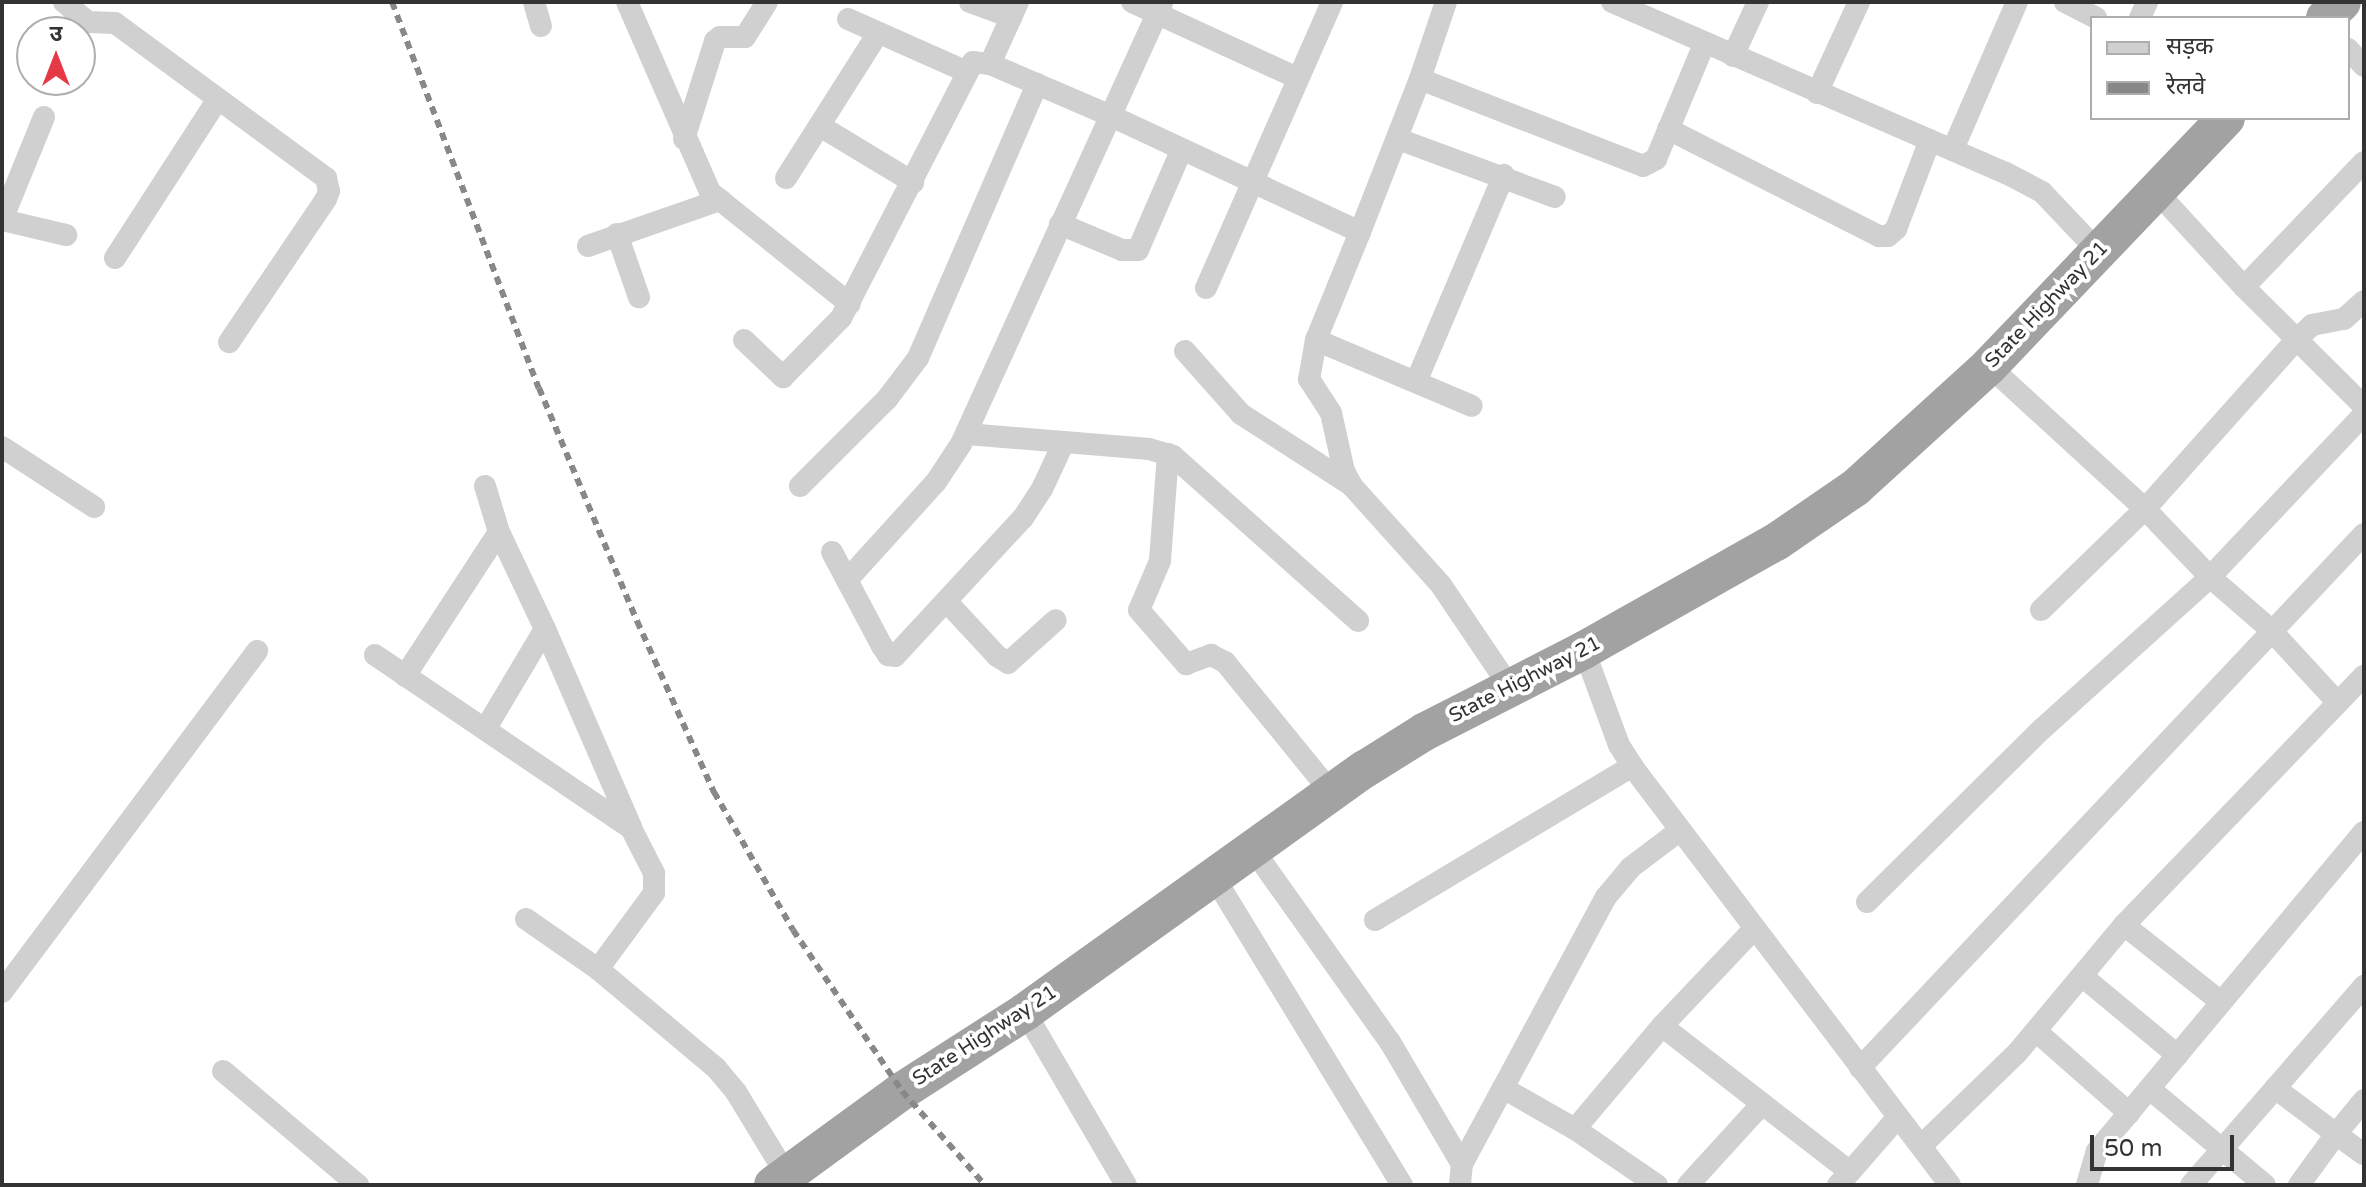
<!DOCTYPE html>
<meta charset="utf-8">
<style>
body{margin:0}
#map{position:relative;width:2366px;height:1187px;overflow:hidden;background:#fff;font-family:"Varela Round","Noto Sans Devanagari",sans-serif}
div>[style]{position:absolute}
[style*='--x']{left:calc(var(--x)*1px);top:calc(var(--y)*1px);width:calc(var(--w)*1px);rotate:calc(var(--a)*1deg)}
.minor>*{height:22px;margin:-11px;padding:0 11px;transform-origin:11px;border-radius:11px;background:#d0d0d0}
.trunk>*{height:38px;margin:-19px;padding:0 19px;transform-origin:19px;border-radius:19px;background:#a2a2a2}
.rail>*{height:6px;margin-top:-3px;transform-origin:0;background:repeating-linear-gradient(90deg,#888 0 8px,transparent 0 14px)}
span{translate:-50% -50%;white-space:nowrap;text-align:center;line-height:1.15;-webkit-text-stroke:8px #fff;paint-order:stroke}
.street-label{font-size:20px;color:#333}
.frame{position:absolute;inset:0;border:4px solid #333;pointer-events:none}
.legend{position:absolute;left:2090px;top:16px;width:260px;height:104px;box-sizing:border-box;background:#fff;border:2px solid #adadad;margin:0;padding:10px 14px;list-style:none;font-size:24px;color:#333}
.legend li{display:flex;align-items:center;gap:16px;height:40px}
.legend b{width:40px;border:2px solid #adadad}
.north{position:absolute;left:16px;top:16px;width:80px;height:80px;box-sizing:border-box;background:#fff;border:2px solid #adadad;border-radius:50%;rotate:0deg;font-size:22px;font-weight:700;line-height:32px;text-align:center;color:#333}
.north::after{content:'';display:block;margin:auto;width:28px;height:36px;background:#e63946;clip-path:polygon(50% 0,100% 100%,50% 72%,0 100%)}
.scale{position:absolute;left:2090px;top:1135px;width:144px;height:36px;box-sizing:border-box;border:4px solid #333;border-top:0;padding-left:10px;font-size:24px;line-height:28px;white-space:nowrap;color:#333;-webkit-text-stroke:6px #fff;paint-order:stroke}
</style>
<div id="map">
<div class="minor">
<i style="--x:64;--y:2;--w:31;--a:40"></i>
<i style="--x:88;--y:22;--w:27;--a:2"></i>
<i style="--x:115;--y:23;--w:262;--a:36.3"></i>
<i style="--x:326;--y:178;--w:13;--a:77"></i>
<i style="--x:329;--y:191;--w:9;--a:111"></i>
<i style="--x:326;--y:199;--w:173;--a:124.1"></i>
<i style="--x:534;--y:2;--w:25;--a:74"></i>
<i style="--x:627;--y:2;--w:207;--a:66.4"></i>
<i style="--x:710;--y:192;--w:179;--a:38.7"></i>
<i style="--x:970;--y:2;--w:44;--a:20.1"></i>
<i style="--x:1132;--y:2;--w:182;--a:24.7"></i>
<i style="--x:1446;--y:2;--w:81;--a:108.7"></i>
<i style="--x:1420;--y:79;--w:239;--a:21.3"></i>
<i style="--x:1643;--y:166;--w:15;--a:-28"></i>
<i style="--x:1656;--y:159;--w:125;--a:-67.3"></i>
<i style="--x:1612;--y:2;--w:430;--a:23.5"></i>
<i style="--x:2006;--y:173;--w:41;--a:27.8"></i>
<i style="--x:2042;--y:192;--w:83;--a:46.5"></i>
<i style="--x:2065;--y:2;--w:35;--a:27"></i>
<i style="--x:2140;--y:18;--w:17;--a:-66"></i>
<i style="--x:848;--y:19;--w:128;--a:24"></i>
<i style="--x:2348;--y:49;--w:23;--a:47"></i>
<i style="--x:1733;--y:56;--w:60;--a:-65.2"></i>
<i style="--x:990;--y:64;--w:68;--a:-65.7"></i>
<i style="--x:1817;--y:93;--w:100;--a:-65.2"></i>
<i style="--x:44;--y:117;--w:111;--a:112.2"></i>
<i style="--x:2;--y:220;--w:66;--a:13.2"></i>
<i style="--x:820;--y:126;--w:109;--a:31.1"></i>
<i style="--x:1668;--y:129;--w:237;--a:26.9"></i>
<i style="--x:1879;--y:236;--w:9;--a:0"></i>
<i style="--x:1888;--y:236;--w:11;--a:-41"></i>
<i style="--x:1896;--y:229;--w:95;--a:-69.1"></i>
<i style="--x:684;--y:139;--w:103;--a:-72.4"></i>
<i style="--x:715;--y:41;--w:6;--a:-39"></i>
<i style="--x:720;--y:37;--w:25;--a:0"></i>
<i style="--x:745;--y:37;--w:41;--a:-57.8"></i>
<i style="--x:1398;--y:139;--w:167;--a:20.3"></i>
<i style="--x:1953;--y:149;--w:160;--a:-66.5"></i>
<i style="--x:786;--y:178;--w:172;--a:-57.6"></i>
<i style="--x:2156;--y:191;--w:130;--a:47.5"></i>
<i style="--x:2244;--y:287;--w:169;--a:44.8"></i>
<i style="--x:1060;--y:224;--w:67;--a:22.8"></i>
<i style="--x:1122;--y:250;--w:16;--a:0"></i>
<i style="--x:1138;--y:250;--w:108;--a:-66.5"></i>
<i style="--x:1360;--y:232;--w:117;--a:112.2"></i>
<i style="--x:1316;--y:340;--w:40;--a:100"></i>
<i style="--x:1309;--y:379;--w:40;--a:57.1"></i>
<i style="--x:1331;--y:413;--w:59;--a:77.4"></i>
<i style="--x:1344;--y:471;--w:17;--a:62"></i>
<i style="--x:1352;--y:486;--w:133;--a:48"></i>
<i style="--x:1441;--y:585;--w:122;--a:56"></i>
<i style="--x:617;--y:234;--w:67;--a:70.8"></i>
<i style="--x:588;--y:246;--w:140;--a:-19.2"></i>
<i style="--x:115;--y:258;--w:189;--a:-57.1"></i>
<i style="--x:2244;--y:287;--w:173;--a:-46.2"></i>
<i style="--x:1206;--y:288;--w:313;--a:-66.2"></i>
<i style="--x:744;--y:340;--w:54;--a:43.5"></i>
<i style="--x:783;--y:377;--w:83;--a:-45.5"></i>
<i style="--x:841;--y:318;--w:288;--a:-62.7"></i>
<i style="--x:973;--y:62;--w:17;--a:7"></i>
<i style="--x:990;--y:64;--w:129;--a:23.2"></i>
<i style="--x:1109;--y:115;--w:277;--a:25"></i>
<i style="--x:1360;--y:232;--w:164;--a:-68.6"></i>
<i style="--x:1316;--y:340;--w:169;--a:22.9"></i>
<i style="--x:1185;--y:351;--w:84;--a:48.4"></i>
<i style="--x:1241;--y:414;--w:131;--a:32.8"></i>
<i style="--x:1989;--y:366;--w:212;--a:42.5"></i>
<i style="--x:2145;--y:509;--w:94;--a:46.3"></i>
<i style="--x:2210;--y:577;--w:79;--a:40.9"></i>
<i style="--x:2270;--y:629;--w:100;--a:47.4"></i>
<i style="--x:1416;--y:382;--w:225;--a:-67"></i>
<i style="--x:967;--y:434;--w:183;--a:4.7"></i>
<i style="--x:1149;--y:449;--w:25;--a:16"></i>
<i style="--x:1173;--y:456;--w:248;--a:41.7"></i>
<i style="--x:2;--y:447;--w:110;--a:33.1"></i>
<i style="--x:1168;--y:454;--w:107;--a:94.3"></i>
<i style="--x:1160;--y:561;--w:53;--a:113.2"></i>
<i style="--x:1139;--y:610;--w:72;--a:49"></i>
<i style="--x:1186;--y:664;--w:27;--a:-20"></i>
<i style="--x:1211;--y:655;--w:16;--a:27"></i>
<i style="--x:1225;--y:662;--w:168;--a:50.8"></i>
<i style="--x:485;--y:486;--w:48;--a:73.1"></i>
<i style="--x:499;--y:532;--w:107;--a:64.6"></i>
<i style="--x:545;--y:629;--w:216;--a:66.5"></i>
<i style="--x:800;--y:486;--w:123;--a:-45"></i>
<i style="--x:887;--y:399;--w:51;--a:-52.9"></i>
<i style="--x:918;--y:358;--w:299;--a:-66.5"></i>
<i style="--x:832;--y:552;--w:106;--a:62"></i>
<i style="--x:882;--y:646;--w:11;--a:56"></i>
<i style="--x:888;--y:655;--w:7;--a:8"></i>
<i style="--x:895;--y:656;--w:188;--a:-47.2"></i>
<i style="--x:1023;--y:518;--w:35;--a:-57"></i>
<i style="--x:1042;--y:489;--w:50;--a:-65"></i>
<i style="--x:847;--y:580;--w:132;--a:-47.8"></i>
<i style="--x:936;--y:482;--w:45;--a:-56.7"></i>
<i style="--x:961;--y:444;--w:486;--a:-65.5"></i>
<i style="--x:947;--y:602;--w:74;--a:47.2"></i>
<i style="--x:997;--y:656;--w:13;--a:32"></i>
<i style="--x:1008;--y:663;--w:64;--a:-41.9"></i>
<i style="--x:2041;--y:610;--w:145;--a:-44.2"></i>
<i style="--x:2145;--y:509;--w:228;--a:-48.2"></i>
<i style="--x:2297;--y:339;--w:21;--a:-43"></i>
<i style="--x:2312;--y:325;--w:33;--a:-11"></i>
<i style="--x:2344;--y:319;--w:27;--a:-42"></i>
<i style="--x:1584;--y:650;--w:101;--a:69.8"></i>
<i style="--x:1619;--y:745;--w:25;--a:58"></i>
<i style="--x:1632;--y:766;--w:526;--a:52.8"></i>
<i style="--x:375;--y:655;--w:309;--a:34.1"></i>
<i style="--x:631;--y:828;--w:51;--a:62.9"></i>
<i style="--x:654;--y:873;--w:20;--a:90"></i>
<i style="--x:654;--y:893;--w:94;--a:126.4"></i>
<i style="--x:598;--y:969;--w:154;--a:40"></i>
<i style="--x:716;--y:1068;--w:31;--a:50"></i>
<i style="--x:736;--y:1092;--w:98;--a:58.7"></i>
<i style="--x:405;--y:676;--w:172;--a:-56.9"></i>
<i style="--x:486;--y:728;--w:115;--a:-59.2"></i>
<i style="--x:1252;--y:848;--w:238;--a:54.6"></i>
<i style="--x:1390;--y:1042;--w:142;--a:59.5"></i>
<i style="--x:1462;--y:1164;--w:86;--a:-61.7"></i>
<i style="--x:1503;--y:1088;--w:83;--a:29.7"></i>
<i style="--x:1214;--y:877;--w:361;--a:58.6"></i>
<i style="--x:1867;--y:902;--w:246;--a:-44.7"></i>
<i style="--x:2042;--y:729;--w:227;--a:-42.1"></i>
<i style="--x:2210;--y:577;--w:224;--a:-46.6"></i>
<i style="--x:526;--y:919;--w:88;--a:34.8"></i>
<i style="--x:1375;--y:920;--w:300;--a:-30.9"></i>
<i style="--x:2124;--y:925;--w:122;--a:38.4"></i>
<i style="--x:2082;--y:976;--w:124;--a:39.7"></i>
<i style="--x:2;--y:992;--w:426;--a:-53.2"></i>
<i style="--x:1025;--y:1012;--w:200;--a:59.7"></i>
<i style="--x:1662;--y:1026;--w:238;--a:37.8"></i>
<i style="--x:1850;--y:1172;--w:18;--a:133"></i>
<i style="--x:2037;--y:1032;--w:123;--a:41.4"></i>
<i style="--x:1860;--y:1068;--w:734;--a:-46.66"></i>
<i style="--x:223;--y:1071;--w:177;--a:40.2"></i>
<i style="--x:1503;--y:1088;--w:217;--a:-61.7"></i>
<i style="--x:1606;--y:897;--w:38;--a:-50"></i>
<i style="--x:1630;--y:868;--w:61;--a:-37.1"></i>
<i style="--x:2275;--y:1088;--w:76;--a:37"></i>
<i style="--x:2336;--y:1134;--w:44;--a:-50.5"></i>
<i style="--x:2151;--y:1090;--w:148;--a:39.8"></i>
<i style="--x:1922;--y:1145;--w:132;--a:-44.1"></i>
<i style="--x:2017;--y:1053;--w:167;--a:-50.1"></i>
<i style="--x:2124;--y:925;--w:346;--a:-46.1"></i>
<i style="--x:1850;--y:1172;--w:73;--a:-48.9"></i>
<i style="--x:1460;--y:1185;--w:21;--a:-85"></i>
<i style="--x:1657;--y:1185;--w:99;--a:-145.7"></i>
<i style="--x:1575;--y:1129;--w:135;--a:-49.8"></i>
<i style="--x:1662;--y:1026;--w:134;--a:-46.5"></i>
<i style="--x:1688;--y:1185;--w:110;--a:-47.6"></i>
<i style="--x:2087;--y:1185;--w:35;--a:-74"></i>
<i style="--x:2097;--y:1151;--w:416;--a:-50.1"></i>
<i style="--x:2191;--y:1185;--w:264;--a:-49"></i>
<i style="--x:2299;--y:1185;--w:63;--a:-54"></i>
<i style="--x:2336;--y:1134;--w:34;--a:36"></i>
</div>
<div class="trunk">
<i style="--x:2325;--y:18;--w:23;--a:-43"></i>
<i style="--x:773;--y:1185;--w:160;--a:-36.1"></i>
<i style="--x:902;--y:1091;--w:146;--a:-32.7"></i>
<i style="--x:1025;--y:1012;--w:418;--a:-35.6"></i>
<i style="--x:1365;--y:769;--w:70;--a:-32.1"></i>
<i style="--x:1424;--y:732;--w:180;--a:-27.1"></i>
<i style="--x:1584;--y:650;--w:220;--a:-29.4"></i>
<i style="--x:1776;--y:542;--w:96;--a:-34.4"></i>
<i style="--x:1855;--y:488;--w:181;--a:-42.3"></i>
<i style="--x:1989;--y:366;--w:343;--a:-46.3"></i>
</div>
<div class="rail">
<i style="--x:392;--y:2;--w:413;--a:69.2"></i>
<i style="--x:539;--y:388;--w:253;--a:67.2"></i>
<i style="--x:637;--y:621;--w:188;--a:65.8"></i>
<i style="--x:714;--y:792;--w:159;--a:60.2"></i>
<i style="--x:793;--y:930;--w:194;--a:55.9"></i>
<i style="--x:902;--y:1091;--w:125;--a:48.6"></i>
</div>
<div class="street-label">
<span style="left:2047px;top:305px;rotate:-46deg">State Highway 21</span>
<span style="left:1525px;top:680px;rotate:-27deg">State Highway 21</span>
<span style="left:985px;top:1036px;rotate:-33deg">State Highway 21</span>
</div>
<div class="frame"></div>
<ul class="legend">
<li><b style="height:10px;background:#d0d0d0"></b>सड़क</li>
<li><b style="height:10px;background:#888"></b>रेलवे</li>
</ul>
<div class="north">उ</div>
<div class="scale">50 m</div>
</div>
